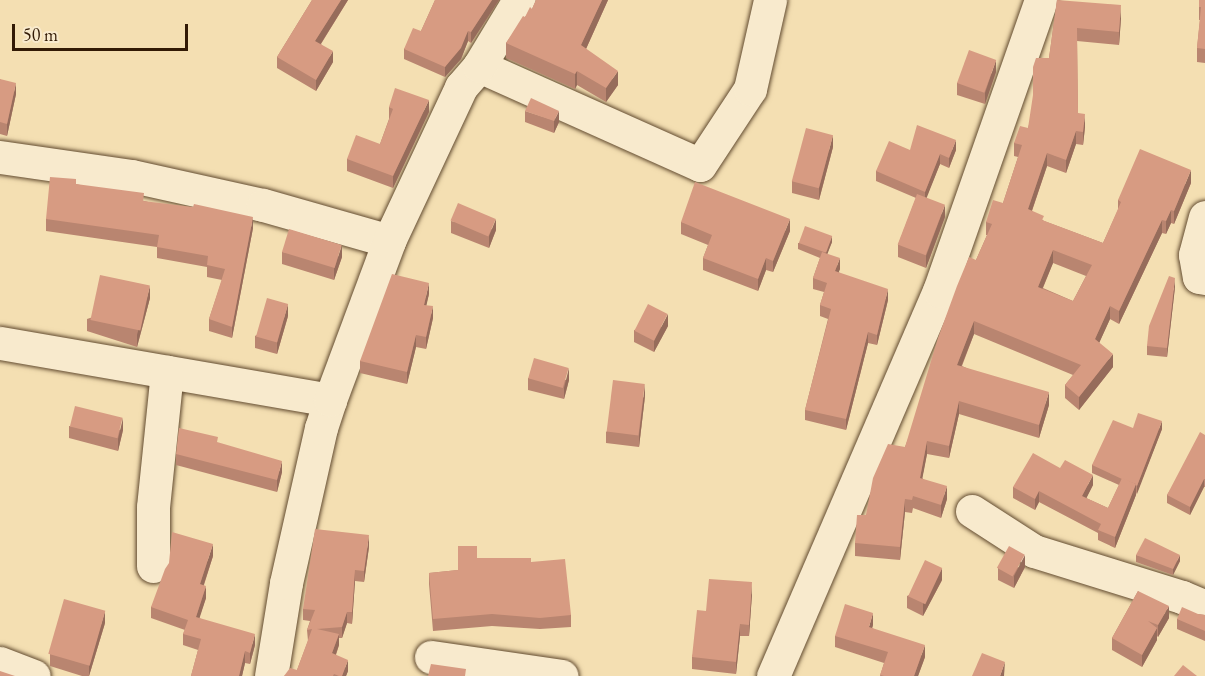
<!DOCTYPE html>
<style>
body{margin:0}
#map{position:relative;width:1205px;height:676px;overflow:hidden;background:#f4dfb2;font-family:"EB Garamond",serif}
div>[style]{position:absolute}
.roads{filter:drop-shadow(0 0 2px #624b30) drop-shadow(0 0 2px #624b30)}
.minor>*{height:33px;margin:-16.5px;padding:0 16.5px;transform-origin:16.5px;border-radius:16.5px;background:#f8eacd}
.wall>*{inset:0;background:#b98570}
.shaded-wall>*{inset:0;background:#966c5b}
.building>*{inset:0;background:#d79b82;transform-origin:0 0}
span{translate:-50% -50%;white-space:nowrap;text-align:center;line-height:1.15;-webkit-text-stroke:5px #f8eacd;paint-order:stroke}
.scale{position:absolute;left:12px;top:24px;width:176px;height:27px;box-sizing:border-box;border:3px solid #321a05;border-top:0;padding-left:8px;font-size:18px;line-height:21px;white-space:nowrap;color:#321a05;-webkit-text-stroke:4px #f8eacd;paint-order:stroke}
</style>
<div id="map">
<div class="roads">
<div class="minor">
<i style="left:479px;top:66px;width:242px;rotate:24.1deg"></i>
<i style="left:700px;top:165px;width:91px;rotate:-56.7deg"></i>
<i style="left:750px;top:89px;width:91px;rotate:-77.3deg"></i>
<i style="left:0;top:157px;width:133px;rotate:8.2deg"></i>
<i style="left:132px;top:176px;width:134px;rotate:12.5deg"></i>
<i style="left:263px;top:205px;width:131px;rotate:15.9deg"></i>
<i style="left:1205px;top:217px;width:39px;rotate:105deg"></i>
<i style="left:1195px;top:255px;width:22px;rotate:80deg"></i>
<i style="left:1199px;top:277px;width:6px;rotate:9deg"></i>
<i style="left:0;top:343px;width:335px;rotate:9.8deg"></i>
<i style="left:972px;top:511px;width:74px;rotate:32.8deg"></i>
<i style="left:1034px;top:551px;width:155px;rotate:17.3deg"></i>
<i style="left:1182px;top:597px;width:25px;rotate:23deg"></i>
<i style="left:153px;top:566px;width:59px;rotate:-90deg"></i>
<i style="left:153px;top:507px;width:136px;rotate:-84.1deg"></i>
<i style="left:431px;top:657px;width:132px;rotate:8.3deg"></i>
<i style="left:0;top:663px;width:36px;rotate:21deg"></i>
<i style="left:271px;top:676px;width:94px;rotate:-80.8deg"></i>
<i style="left:286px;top:583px;width:159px;rotate:-77.3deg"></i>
<i style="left:321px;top:428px;width:29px;rotate:-72deg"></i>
<i style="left:330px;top:400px;width:170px;rotate:-69.6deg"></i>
<i style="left:389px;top:241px;width:170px;rotate:-64.9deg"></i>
<i style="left:461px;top:87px;width:28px;rotate:-49deg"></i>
<i style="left:479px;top:66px;width:77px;rotate:-58.8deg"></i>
<i style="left:773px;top:676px;width:419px;rotate:-66.7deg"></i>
<i style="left:939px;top:291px;width:308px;rotate:-70.7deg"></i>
</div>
</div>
<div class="wall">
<i style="clip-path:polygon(312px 0,348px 0,321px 44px,333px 62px,316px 91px,277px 68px,277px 57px)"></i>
<i style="clip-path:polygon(435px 0,499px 0,471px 43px,468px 41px,461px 59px,445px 77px,404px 59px,404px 49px,421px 31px)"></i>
<i style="clip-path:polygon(536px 0,608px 0,586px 49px,618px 85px,606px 102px,577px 85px,575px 89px,506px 58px,506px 43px,525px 17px,532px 9px)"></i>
<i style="clip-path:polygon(evenodd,1057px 0,1121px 18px,1119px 45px,1077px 41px,1078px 113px,1085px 127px,1083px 145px,1076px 144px,1066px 173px,1047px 166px,1032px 211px,1044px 221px,1103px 243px,1118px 210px,1118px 200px,1191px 183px,1174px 224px,1171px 223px,1166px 234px,1162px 233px,1119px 324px,1110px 319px,1099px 343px,1113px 367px,1079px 410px,1065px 398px,1065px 385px,1073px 375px,974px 334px,962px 366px,1049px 405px,1039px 438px,959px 414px,949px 458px,927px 454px,922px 478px,947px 499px,941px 518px,913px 508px,912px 513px,905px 512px,900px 560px,855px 556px,855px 543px,866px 515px,905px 447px,976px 260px,987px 235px,986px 235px,986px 222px,1003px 203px,1018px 157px,1014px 156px,1014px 143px,1028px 128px,1049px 58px,1057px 0,1053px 263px,1086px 276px,1073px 301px,1043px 288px,1053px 263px)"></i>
<i style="clip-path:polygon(1199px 0,1205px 0,1205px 63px,1197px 62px,1197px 48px,1200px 20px,1199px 20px)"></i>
<i style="clip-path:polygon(996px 72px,985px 104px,957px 95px,957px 83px)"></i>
<i style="clip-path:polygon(0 79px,16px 94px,7px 136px,0 134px)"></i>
<i style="clip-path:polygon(389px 107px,429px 112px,393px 188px,347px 171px,347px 159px,380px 144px,389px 119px)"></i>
<i style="clip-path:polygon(525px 111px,559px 122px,554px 133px,525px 122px)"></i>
<i style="clip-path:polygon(833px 147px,819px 200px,792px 193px,792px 181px)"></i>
<i style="clip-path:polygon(910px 150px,956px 150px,949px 168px,940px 164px,926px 198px,945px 217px,926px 268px,898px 257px,898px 245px,916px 198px,876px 181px,876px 171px)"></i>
<i style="clip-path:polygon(76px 184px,253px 228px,232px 338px,209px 331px,209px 319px,222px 280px,207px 277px,207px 267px,157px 258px,157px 247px,46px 231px,46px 219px)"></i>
<i style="clip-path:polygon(451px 221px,496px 230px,489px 248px,451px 233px)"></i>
<i style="clip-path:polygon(681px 222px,790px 231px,773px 272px,766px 270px,758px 291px,703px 270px,703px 258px,708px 245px,681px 234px)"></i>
<i style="clip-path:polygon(832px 242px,827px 254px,840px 269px,838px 272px,888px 300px,877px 345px,868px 343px,846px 430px,805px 420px,805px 410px,828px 319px,820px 316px,820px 305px,824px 292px,813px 289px,813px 278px,820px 258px,798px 249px,798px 243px)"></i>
<i style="clip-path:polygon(282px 252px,342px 257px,334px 280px,282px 264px)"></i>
<i style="clip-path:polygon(1175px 287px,1167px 357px,1147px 355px,1147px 346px)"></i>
<i style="clip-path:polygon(429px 294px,426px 305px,433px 318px,426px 349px,416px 347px,407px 384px,360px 373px,360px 361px)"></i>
<i style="clip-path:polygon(150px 298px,137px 347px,87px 331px,87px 319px)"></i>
<i style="clip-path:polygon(288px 316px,277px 354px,255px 348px,255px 336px)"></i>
<i style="clip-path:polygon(668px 326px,654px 352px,634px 342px,634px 330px)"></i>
<i style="clip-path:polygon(528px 378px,569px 380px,564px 399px,528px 390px)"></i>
<i style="clip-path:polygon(645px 396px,639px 447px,606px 443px,606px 432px)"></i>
<i style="clip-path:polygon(69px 426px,123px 430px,118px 451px,69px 438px)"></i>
<i style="clip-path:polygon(1133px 428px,1162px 429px,1115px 548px,1098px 540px,1098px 533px,1039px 502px,1035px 510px,1013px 498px,1013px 487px,1093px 485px,1086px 498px,1108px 508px,1119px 485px,1092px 473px,1092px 465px)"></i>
<i style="clip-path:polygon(1205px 435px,1205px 487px,1204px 487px,1190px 515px,1167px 503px,1167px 495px)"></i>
<i style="clip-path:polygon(218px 443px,282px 472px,277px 492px,176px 465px,176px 454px)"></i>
<i style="clip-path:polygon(369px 547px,364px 582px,355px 581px,352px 624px,347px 623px,342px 638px,339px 638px,339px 645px,336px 655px,348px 671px,346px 676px,284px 676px,297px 670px,308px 641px,307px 630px,310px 621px,303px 620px,303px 609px)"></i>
<i style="clip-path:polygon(1136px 555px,1180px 561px,1173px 575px,1136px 562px)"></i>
<i style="clip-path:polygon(213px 556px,204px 585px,206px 598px,199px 618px,255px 645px,250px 664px,245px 663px,242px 676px,191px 676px,198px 650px,183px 645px,183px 634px,185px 630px,151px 618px,151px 607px)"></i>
<i style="clip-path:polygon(477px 558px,531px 562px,571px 615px,571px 627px,540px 629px,492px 626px,433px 631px,429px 584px,429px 573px,458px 570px)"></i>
<i style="clip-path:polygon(1025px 567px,1014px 588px,998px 580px,998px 568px)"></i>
<i style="clip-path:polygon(942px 580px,923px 616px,907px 608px,907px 596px)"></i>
<i style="clip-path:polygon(1138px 591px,1169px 618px,1158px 637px,1157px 636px,1157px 640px,1142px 667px,1112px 650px,1112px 638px)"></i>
<i style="clip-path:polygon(752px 594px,749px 636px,740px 636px,736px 674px,692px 669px,692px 657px,706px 611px)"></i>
<i style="clip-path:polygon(1198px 614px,1205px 615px,1205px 641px,1177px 629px,1177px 619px)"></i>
<i style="clip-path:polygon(105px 623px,89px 676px,82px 676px,50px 666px,50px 654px)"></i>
<i style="clip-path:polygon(873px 625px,872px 628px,925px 657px,918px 676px,880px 676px,884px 663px,835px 647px,835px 636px)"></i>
</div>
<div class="shaded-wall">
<i style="clip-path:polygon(341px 0,348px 0,315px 53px,315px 41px)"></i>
<i style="clip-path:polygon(492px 0,499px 0,471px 43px,471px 32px)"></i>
<i style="clip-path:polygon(602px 0,608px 0,581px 60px,581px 45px)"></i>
<i style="clip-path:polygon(1121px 5px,1121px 18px,1119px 45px,1119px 32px)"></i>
<i style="clip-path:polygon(468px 31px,468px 41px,461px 59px,445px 77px,445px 67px)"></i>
<i style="clip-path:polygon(333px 51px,333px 62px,316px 91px,316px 80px)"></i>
<i style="clip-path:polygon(996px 60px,996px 72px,985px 104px,985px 93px)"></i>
<i style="clip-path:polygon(577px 71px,577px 85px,575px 89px,575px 74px)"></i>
<i style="clip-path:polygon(618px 71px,618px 85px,606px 102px,606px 88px)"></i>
<i style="clip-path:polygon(16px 83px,16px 94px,7px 136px,7px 124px)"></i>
<i style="clip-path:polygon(429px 100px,429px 112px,393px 188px,393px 176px)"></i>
<i style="clip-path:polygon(559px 111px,559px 122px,554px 133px,554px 121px)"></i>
<i style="clip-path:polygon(1085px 114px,1085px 127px,1083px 145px,1083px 132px)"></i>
<i style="clip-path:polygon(1076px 131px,1076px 144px,1066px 173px,1066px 160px)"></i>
<i style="clip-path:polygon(833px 135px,833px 147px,819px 200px,819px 188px)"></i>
<i style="clip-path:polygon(956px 140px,956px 150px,949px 168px,949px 158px)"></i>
<i style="clip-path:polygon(1047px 153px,1047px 166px,1028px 222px,1028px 209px)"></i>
<i style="clip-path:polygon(940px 154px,940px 164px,925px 202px,925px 192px)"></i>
<i style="clip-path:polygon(1191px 170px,1191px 183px,1174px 224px,1174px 211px)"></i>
<i style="clip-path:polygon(945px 205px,945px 217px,926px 268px,926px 256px)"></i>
<i style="clip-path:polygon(1171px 210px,1171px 223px,1166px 234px,1166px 221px)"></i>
<i style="clip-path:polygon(253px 217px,253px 228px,232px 338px,232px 327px)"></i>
<i style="clip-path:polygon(496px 219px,496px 230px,489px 248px,489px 236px)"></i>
<i style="clip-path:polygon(790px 219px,790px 231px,773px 272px,773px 261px)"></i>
<i style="clip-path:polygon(1162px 220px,1162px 233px,1119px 324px,1119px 311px)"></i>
<i style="clip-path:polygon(832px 236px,832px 242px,825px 260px,825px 253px)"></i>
<i style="clip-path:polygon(342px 245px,342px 257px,334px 280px,334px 269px)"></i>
<i style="clip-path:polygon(1053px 250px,1053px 263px,1038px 299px,1038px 287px)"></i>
<i style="clip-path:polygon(766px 258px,766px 270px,758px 291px,758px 279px)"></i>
<i style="clip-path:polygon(840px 258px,840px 269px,835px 282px,835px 271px)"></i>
<i style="clip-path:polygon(1175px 278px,1175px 287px,1167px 357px,1167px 348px)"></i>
<i style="clip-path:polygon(429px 283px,429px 294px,424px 316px,424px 305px)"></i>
<i style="clip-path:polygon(150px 286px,150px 298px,137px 347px,137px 335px)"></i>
<i style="clip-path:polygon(888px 289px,888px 300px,877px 345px,877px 335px)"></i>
<i style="clip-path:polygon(288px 304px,288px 316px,277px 354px,277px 342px)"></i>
<i style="clip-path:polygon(433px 306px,433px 318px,426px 349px,426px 337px)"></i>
<i style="clip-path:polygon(1110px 306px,1110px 319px,1095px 352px,1095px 339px)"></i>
<i style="clip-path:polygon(668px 314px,668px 326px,654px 352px,654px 341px)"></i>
<i style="clip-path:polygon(974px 321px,974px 334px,957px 377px,957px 365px)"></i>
<i style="clip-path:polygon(868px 332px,868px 343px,846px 430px,846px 419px)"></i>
<i style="clip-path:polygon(416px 335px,416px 347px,407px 384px,407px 372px)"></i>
<i style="clip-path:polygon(1113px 354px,1113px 367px,1079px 410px,1079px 397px)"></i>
<i style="clip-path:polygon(569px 368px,569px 380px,564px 399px,564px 388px)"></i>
<i style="clip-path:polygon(645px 384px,645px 396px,639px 447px,639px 435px)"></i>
<i style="clip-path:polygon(1049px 392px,1049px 405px,1039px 438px,1039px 425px)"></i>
<i style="clip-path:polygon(959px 401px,959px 414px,949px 458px,949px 446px)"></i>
<i style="clip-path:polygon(123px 418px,123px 430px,118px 451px,118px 439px)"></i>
<i style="clip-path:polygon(1162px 421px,1162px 429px,1137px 494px,1137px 486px)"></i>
<i style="clip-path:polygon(927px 441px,927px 454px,920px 491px,920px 478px)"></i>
<i style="clip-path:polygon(282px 461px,282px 472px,277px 492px,277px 480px)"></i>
<i style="clip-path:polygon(1093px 475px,1093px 485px,1082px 507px,1082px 496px)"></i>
<i style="clip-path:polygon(1204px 479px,1204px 487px,1190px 515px,1190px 507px)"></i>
<i style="clip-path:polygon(1136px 484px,1136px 495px,1115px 548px,1115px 537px)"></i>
<i style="clip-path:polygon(947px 486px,947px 499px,941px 518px,941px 505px)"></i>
<i style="clip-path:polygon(1039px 491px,1039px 502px,1035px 510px,1035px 499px)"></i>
<i style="clip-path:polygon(905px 499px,905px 512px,900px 560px,900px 547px)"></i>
<i style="clip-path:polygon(369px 535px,369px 547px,364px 582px,364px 571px)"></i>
<i style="clip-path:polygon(213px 544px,213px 556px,200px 596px,200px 584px)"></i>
<i style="clip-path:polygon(1025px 555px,1025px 567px,1014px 588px,1014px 576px)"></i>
<i style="clip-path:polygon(1180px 555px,1180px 561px,1173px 575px,1173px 569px)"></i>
<i style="clip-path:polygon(942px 568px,942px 580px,923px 616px,923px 604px)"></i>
<i style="clip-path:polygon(355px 570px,355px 581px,352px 624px,352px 612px)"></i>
<i style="clip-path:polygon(752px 582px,752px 594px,749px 636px,749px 625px)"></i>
<i style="clip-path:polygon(206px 586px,206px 598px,196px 629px,196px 617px)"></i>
<i style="clip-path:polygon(1169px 606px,1169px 618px,1158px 637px,1158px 625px)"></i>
<i style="clip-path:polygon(105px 611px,105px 623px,89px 676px,89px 666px)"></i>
<i style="clip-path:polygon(347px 612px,347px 623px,342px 638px,342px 627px)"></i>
<i style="clip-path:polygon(873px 613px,873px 625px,869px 639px,869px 627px)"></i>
<i style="clip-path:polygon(740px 624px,740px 636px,736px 674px,736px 662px)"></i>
<i style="clip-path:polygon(1157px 628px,1157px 640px,1142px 667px,1142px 655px)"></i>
<i style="clip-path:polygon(255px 634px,255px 645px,250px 664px,250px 653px)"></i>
<i style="clip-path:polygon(339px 634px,339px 645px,332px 665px,332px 653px)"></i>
<i style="clip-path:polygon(925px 645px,925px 657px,918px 676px,914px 676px)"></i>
<i style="clip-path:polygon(245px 651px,245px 663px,242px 676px,239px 676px)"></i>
<i style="clip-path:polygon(348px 660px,348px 671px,346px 676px,342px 676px)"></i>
<i style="clip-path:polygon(1005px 662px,1004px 676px,1000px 676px)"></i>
</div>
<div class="building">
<i style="clip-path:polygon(312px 0,341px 0,315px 41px,333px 51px,316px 80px,277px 57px)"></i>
<i style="clip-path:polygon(435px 0,492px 0,471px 32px,468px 31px,461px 48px,445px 67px,404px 49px,413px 28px,421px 31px)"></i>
<i style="clip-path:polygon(536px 0,602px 0,581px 45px,618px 71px,606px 88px,577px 71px,575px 74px,506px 43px,523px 16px,525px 17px,530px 7px,532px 9px)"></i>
<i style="clip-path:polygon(evenodd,1057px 0,1121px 5px,1119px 32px,1077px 28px,1078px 113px,1085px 114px,1083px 132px,1076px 131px,1066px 160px,1047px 153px,1028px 209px,1044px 216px,1042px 220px,1103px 243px,1121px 202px,1118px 200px,1140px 149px,1191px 170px,1174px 211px,1171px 210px,1166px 221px,1162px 220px,1119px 311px,1110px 306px,1095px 339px,1113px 354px,1079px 397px,1065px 385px,1081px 365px,974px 321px,957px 365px,1049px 392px,1039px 425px,959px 401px,949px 446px,927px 441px,920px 478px,947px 486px,941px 505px,913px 496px,912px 500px,905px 499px,900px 547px,855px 543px,857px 515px,866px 515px,873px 478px,888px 444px,905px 447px,938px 338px,957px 286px,969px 257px,976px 260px,992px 224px,986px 222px,993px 200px,1003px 203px,1022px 145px,1014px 143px,1020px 126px,1028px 128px,1033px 95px,1033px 67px,1036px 58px,1049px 58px,1057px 0,1053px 250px,1092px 265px,1073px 301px,1038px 287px,1053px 250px)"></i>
<i style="clip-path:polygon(1199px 0,1205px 0,1205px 49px,1197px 48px,1201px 7px,1199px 7px)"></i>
<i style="left:969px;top:50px;width:29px;height:35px;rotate:20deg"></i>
<i style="clip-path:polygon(0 79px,16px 83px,7px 124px,0 122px)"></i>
<i style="clip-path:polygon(395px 88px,429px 100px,393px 176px,347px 159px,356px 135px,380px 144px,393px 109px,389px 107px)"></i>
<i style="clip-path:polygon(531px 98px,559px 111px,554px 121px,525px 111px)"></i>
<i style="clip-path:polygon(917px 125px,956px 140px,949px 158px,940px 154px,925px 192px,876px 171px,889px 141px,910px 150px)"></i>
<i style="left:806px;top:128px;width:28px;height:55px;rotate:15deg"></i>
<i style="clip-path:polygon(50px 177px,76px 179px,76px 184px,144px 193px,143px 201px,193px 207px,194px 204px,253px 217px,232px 327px,209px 319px,225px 269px,207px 265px,208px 256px,157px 247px,159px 235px,46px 219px)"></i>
<i style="clip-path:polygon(695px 182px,790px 219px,773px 261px,766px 258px,758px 279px,703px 258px,712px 235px,681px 222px)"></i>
<i style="left:917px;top:194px;width:30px;height:54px;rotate:21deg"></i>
<i style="left:458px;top:203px;width:41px;height:19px;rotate:23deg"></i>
<i style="left:805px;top:226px;width:29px;height:18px;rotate:20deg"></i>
<i style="left:289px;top:229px;width:55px;height:24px;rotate:17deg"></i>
<i style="clip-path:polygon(822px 252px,840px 258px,835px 271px,888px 289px,877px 335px,868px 332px,846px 419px,805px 410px,831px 309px,820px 305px,827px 283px,813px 278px)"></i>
<i style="clip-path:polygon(392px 274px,429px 283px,424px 305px,433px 306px,426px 337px,416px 335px,407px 372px,360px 361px)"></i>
<i style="left:100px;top:275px;width:51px;height:46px;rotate:12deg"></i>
<i style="clip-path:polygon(1169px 276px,1175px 278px,1167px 348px,1147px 346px,1149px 326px)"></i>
<i style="left:267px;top:298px;width:22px;height:40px;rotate:16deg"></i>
<i style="left:648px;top:304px;width:22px;height:30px;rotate:27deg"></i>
<i style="left:534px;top:358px;width:36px;height:21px;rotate:16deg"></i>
<i style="left:613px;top:380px;width:32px;height:52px;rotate:7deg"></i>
<i style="left:75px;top:406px;width:49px;height:21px;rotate:14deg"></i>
<i style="clip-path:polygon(1138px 413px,1162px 421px,1137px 486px,1136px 485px,1136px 484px,1122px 479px,1092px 465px,1113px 420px,1133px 428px)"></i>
<i style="clip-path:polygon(179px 428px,218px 437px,217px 442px,282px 461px,277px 480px,176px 454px)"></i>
<i style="clip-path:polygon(1200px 432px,1205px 435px,1205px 479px,1204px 479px,1190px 507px,1167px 495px)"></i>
<i style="clip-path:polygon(1033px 453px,1060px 468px,1065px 460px,1093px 475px,1082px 496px,1108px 508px,1122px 478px,1136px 484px,1115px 537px,1098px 530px,1101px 524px,1039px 491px,1035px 499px,1013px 487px)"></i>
<i style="clip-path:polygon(315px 529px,369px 535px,364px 571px,355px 570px,352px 612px,347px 612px,342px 627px,317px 629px,339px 634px,332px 653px,348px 660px,342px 676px,339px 676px,334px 674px,333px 676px,284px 676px,290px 668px,297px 670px,312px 629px,307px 630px,315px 610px,303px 609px)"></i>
<i style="clip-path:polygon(172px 532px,213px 544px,200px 584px,206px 586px,196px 617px,255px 634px,250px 653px,245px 651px,239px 676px,191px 676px,201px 639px,183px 634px,188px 620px,151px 607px,165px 569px,169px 563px)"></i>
<i style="clip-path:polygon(1145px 538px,1180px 555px,1173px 569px,1136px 555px)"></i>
<i style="clip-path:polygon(458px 546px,477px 546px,477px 558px,531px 558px,531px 562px,565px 559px,571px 615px,540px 618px,492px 614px,433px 619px,429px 573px,458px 570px)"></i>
<i style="left:1009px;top:546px;width:18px;height:25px;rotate:29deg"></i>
<i style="left:925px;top:560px;width:19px;height:40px;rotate:25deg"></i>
<i style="clip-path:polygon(709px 579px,752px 582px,749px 625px,740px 624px,736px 662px,692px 657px,697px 610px,706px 611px)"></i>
<i style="clip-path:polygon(1138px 591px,1169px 606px,1158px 625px,1148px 621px,1157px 628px,1142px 655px,1112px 638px)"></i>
<i style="left:64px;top:599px;width:43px;height:57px;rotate:16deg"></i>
<i style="clip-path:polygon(845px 604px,873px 613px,869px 627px,925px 645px,914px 676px,884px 676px,880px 675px,888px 652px,835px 636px)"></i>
<i style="clip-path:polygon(1182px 607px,1198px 614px,1205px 615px,1205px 631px,1177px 619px)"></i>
<i style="clip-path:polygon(982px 653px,1005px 662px,1000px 676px,972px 676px)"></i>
<i style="clip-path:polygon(431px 664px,466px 669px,465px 676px,428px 676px)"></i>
<i style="clip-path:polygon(1183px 665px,1197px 676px,1174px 676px)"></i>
<i style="clip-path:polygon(0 671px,15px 676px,0 676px)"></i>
</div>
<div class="scale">50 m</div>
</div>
